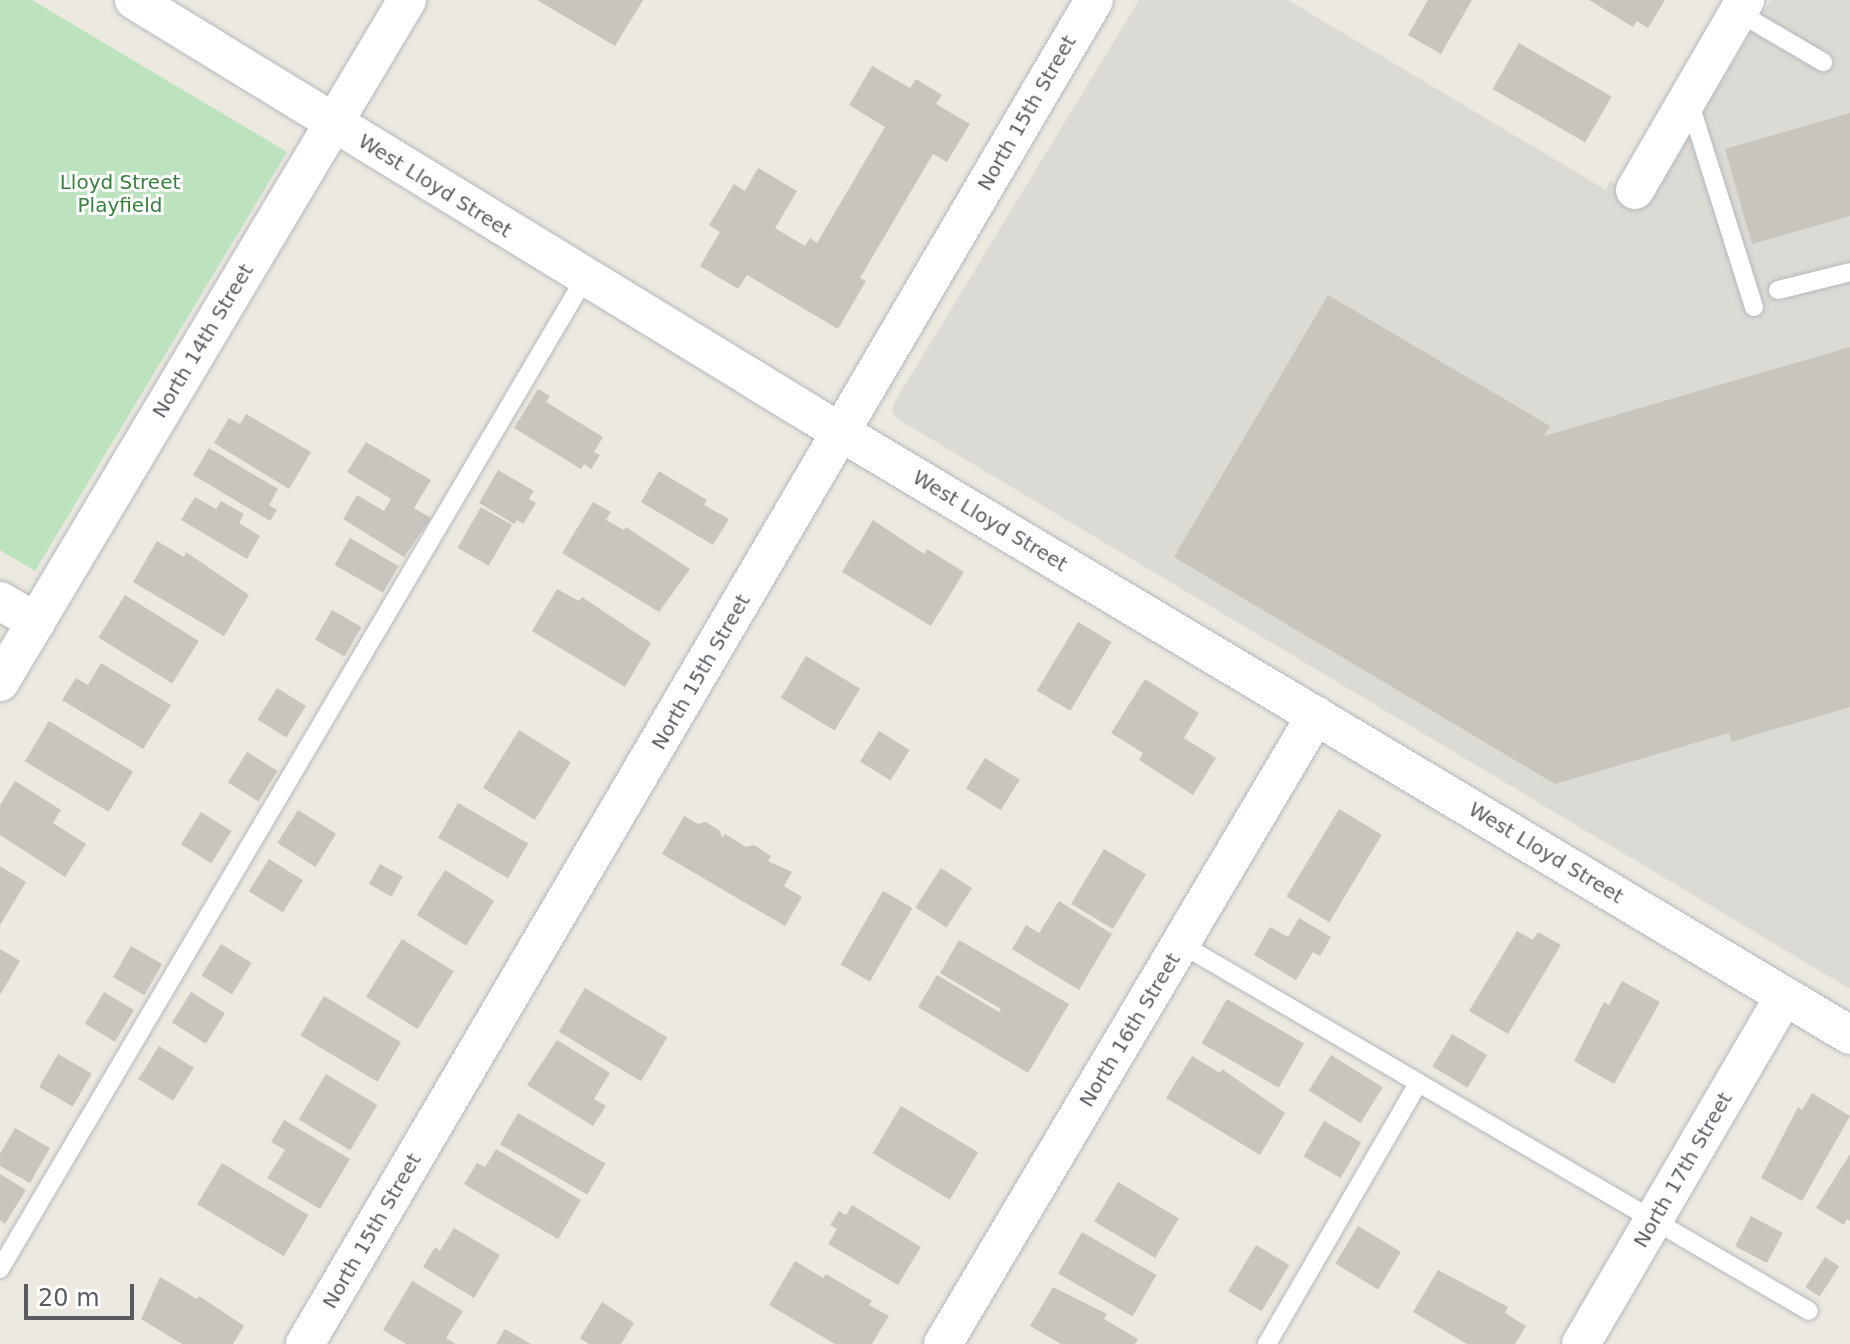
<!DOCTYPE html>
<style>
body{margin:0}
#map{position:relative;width:1850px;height:1344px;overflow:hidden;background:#ebe9e0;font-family:"DejaVu Sans",sans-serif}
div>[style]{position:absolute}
.industrial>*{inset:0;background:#dcdad4}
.green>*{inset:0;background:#bce2be}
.building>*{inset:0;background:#c8c5bf;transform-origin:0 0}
.roads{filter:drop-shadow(0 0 2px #b5b7bc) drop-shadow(0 0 2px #b5b7bc)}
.service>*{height:18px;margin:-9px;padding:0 9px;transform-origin:9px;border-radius:9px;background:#fff}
.minor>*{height:38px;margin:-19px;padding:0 19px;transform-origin:19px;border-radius:19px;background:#fff}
span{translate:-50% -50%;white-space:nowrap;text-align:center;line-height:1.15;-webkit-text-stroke:6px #fff;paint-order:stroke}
.street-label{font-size:20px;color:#585c60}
.park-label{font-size:20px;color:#37803d}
.scale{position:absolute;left:24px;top:1284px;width:110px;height:36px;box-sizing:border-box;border:4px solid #585c60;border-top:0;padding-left:10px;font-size:24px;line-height:28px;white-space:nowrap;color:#585c60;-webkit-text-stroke:6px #fff;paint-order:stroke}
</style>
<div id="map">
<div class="industrial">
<i style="clip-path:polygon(1139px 0,1288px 0,1606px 190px,1610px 181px,1647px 203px,1771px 0,1850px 0,1850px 989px,896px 418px,892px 411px,894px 403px)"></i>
</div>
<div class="green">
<i style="clip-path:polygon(0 0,32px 0,287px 152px,35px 571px,0 550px)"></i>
</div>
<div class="building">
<i style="clip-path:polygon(537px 0,643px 0,615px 46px)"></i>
<i style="clip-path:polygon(1428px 0,1472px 0,1441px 54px,1408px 35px)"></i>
<i style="clip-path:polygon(1589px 0,1665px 0,1648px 28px,1637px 21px,1633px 27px)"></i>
<i style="left:1519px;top:43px;width:107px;height:53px;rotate:30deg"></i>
<i style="clip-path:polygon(872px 66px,910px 88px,916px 79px,942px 95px,936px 104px,970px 124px,947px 162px,933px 154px,860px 278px,866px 281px,838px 329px,747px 275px,738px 289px,700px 266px,720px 232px,709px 225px,734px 184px,745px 191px,758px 168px,797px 191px,775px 228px,805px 246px,810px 238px,817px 243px,885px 127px,849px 105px)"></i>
<i style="clip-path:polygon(1850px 113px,1850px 216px,1752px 244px,1725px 149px)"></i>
<i style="clip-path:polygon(1328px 295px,1550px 426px,1544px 436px,1850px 347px,1850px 707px,1731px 742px,1729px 733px,1555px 784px,1174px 557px)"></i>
<i style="clip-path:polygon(538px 389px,550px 396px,546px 402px,603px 437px,594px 452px,600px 455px,591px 469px,584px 464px,581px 469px,514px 428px)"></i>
<i style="clip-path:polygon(246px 414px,311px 452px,289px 489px,214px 443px,229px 418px,240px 424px)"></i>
<i style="clip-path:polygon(366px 442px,431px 480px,414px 508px,431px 518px,404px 557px,343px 519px,357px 495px,384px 511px,391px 499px,347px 472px)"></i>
<i style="clip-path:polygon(209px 448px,278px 489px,269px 505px,277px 510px,270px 521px,193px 475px)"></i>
<i style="clip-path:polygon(498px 470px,534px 491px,529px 499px,536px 503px,523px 524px,517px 520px,514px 524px,479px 503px)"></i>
<i style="clip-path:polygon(659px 471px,707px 500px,704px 505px,729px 519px,713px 545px,641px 502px)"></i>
<i style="clip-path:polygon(195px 497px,216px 509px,221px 501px,244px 514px,239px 523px,260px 536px,247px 559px,181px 520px)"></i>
<i style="clip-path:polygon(593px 502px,611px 512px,606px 520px,624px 530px,626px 527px,690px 569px,659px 612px,562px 553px)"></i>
<i style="left:481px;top:507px;width:36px;height:47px;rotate:30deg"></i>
<i style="clip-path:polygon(873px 520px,924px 554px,927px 549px,964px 572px,931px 626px,842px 572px)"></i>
<i style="left:350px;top:538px;width:56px;height:31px;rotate:30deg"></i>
<i style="clip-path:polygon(157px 541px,184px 557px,186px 552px,249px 595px,224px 636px,133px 582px)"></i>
<i style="clip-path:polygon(557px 589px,579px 601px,582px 597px,651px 643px,625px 687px,532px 631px)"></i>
<i style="left:125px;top:595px;width:87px;height:50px;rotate:32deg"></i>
<i style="left:332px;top:610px;width:34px;height:34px;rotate:30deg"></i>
<i style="left:1078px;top:622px;width:39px;height:80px;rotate:31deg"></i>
<i style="left:806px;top:656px;width:63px;height:49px;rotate:31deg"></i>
<i style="clip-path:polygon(101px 663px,171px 705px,143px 749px,62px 700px,76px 678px,88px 685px)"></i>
<i style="clip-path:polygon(1145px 679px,1199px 713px,1184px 738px,1216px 758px,1193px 795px,1139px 760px,1143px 753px,1111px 733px)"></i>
<i style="left:277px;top:688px;width:34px;height:37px;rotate:32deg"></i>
<i style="left:49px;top:721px;width:98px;height:47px;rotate:31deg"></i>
<i style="left:519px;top:730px;width:61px;height:68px;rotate:32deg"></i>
<i style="left:879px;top:731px;width:36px;height:36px;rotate:32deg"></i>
<i style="left:247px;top:752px;width:36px;height:36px;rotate:32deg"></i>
<i style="left:985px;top:758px;width:41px;height:36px;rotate:32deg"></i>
<i style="clip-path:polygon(15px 781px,61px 810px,53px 823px,86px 844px,65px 877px,0 835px,0 805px)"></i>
<i style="left:458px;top:803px;width:81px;height:40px;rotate:30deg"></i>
<i style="left:1339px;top:809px;width:50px;height:102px;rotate:31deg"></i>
<i style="left:298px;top:810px;width:45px;height:39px;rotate:32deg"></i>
<i style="left:201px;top:812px;width:36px;height:38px;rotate:32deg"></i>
<i style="clip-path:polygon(684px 816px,698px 824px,706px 822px,720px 831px,722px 838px,725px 834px,746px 847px,754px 845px,771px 856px,768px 861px,792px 872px,784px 886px,802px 897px,785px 926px,662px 854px)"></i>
<i style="left:1104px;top:849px;width:49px;height:64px;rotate:31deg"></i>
<i style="left:269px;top:859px;width:40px;height:38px;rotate:32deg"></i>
<i style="left:380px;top:864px;width:26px;height:23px;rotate:29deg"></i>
<i style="clip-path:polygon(0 866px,26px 882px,0 925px)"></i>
<i style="left:941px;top:868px;width:37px;height:47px;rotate:33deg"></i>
<i style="left:445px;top:870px;width:58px;height:53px;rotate:32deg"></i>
<i style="left:883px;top:891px;width:34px;height:85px;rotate:30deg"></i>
<i style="clip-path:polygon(1059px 901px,1112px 934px,1079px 990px,1012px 949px,1026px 925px,1039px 933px)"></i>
<i style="clip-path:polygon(1299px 918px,1331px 937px,1320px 956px,1313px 952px,1296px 980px,1254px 955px,1270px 927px,1288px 937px)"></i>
<i style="clip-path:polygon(1517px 931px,1533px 940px,1538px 932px,1561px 945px,1508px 1034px,1469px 1011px)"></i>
<i style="left:402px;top:939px;width:61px;height:68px;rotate:32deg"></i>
<i style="clip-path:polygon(959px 940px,1069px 1004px,1028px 1073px,918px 1007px,937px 975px,999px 1012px,1001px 1009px,940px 973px)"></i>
<i style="left:221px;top:944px;width:36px;height:37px;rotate:32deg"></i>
<i style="left:131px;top:946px;width:36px;height:36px;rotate:30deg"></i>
<i style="clip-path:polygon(0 949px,20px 961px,0 995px)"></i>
<i style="clip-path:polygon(1622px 981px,1660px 1002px,1614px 1084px,1574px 1061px,1604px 1002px,1609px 1005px)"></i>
<i style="left:585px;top:988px;width:96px;height:51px;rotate:31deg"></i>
<i style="left:104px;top:992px;width:35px;height:37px;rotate:31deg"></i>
<i style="left:191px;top:992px;width:40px;height:36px;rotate:32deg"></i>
<i style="left:324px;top:996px;width:90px;height:46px;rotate:31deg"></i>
<i style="left:1227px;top:999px;width:89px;height:51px;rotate:30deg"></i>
<i style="left:1452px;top:1034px;width:41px;height:38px;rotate:31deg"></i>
<i style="clip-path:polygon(557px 1040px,610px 1073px,594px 1099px,606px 1106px,593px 1126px,527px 1085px)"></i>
<i style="left:159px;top:1046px;width:41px;height:39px;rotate:32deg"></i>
<i style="left:58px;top:1054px;width:39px;height:38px;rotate:30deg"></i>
<i style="left:1331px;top:1055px;width:61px;height:42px;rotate:32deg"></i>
<i style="clip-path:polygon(1192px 1056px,1220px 1073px,1222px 1069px,1285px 1113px,1260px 1155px,1166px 1098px)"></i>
<i style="left:326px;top:1074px;width:60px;height:53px;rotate:31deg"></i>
<i style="clip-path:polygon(1812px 1093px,1850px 1116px,1802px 1201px,1761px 1178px,1798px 1107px,1802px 1110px)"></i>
<i style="left:901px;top:1106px;width:90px;height:55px;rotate:31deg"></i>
<i style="left:518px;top:1113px;width:101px;height:36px;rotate:30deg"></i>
<i style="clip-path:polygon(284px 1120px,350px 1159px,320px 1209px,267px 1178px,285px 1150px,271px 1142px)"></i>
<i style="left:1324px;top:1121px;width:43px;height:41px;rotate:30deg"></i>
<i style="clip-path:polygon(15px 1128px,50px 1148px,30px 1183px,0 1166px,0 1154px)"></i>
<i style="clip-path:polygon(496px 1149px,581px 1200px,558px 1239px,464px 1184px,477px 1163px,485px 1167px)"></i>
<i style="clip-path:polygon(1850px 1154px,1850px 1221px,1847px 1219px,1844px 1225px,1816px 1208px)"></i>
<i style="left:222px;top:1163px;width:101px;height:48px;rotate:31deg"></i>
<i style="clip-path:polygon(0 1174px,26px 1190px,5px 1224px,0 1220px)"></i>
<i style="left:1118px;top:1182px;width:71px;height:46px;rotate:31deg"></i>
<i style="clip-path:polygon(852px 1205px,921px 1247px,898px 1285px,828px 1244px,837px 1229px,830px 1225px,839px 1211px,846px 1215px)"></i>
<i style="left:1751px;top:1216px;width:36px;height:34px;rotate:28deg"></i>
<i style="left:1358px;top:1226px;width:50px;height:44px;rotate:31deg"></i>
<i style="clip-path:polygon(454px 1228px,500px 1255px,474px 1298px,423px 1267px,435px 1247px,440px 1251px)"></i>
<i style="left:1082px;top:1232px;width:86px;height:48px;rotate:30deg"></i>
<i style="left:1256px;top:1245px;width:39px;height:54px;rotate:31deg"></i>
<i style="left:1825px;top:1257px;width:17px;height:36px;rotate:33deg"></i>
<i style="clip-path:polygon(795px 1261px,823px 1278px,826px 1274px,872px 1301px,869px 1305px,889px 1316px,872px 1344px,835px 1344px,769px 1305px)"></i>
<i style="clip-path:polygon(1438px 1270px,1508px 1307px,1505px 1313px,1526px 1326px,1515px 1344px,1467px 1344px,1413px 1312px)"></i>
<i style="clip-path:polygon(160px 1277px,197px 1299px,199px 1296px,244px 1326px,233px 1344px,182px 1344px,141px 1319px)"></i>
<i style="clip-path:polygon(412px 1281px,463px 1311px,446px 1338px,456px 1344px,406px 1344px,383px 1330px)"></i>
<i style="clip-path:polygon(1053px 1287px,1107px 1314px,1104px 1319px,1138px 1339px,1135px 1344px,1061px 1344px,1030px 1326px)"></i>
<i style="clip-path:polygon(602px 1302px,634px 1323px,621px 1344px,589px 1344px,580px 1338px)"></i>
<i style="clip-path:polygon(505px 1329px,531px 1344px,496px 1344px)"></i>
</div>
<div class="roads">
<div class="service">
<i style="left:1738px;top:12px;width:99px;rotate:30.5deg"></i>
<i style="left:1689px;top:101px;width:216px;rotate:72.5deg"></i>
<i style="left:1778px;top:290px;width:74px;rotate:-14deg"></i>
<i style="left:1181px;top:944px;width:727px;rotate:30.3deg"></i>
<i style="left:0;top:1269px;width:1151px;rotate:-59.45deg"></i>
<i style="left:1267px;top:1344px;width:299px;rotate:-59.9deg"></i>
</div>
<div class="minor">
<i style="left:134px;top:0;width:795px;rotate:31.47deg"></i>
<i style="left:812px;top:415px;width:1209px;rotate:30.85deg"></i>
<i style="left:1635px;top:190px;width:220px;rotate:-59.9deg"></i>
<i style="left:0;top:601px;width:42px;rotate:30.3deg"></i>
<i style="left:0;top:682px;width:794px;rotate:-59.17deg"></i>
<i style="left:305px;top:1344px;width:1558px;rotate:-59.58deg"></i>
<i style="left:943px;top:1344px;width:731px;rotate:-59.33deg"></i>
<i style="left:1581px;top:1344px;width:403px;rotate:-59.7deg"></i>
</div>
</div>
<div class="street-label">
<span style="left:1027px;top:113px;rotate:-60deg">North 15th Street</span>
<span style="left:435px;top:186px;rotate:32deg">West Lloyd Street</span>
<span style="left:203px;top:341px;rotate:-59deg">North 14th Street</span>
<span style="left:990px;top:521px;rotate:31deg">West Lloyd Street</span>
<span style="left:701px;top:672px;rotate:-60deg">North 15th Street</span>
<span style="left:1546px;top:853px;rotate:31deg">West Lloyd Street</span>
<span style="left:1130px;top:1030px;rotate:-59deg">North 16th Street</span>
<span style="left:1683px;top:1170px;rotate:-60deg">North 17th Street</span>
<span style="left:372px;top:1231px;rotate:-60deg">North 15th Street</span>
</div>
<div class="park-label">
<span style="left:120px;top:194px">Lloyd Street<br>Playfield</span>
</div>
<div class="scale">20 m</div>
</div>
